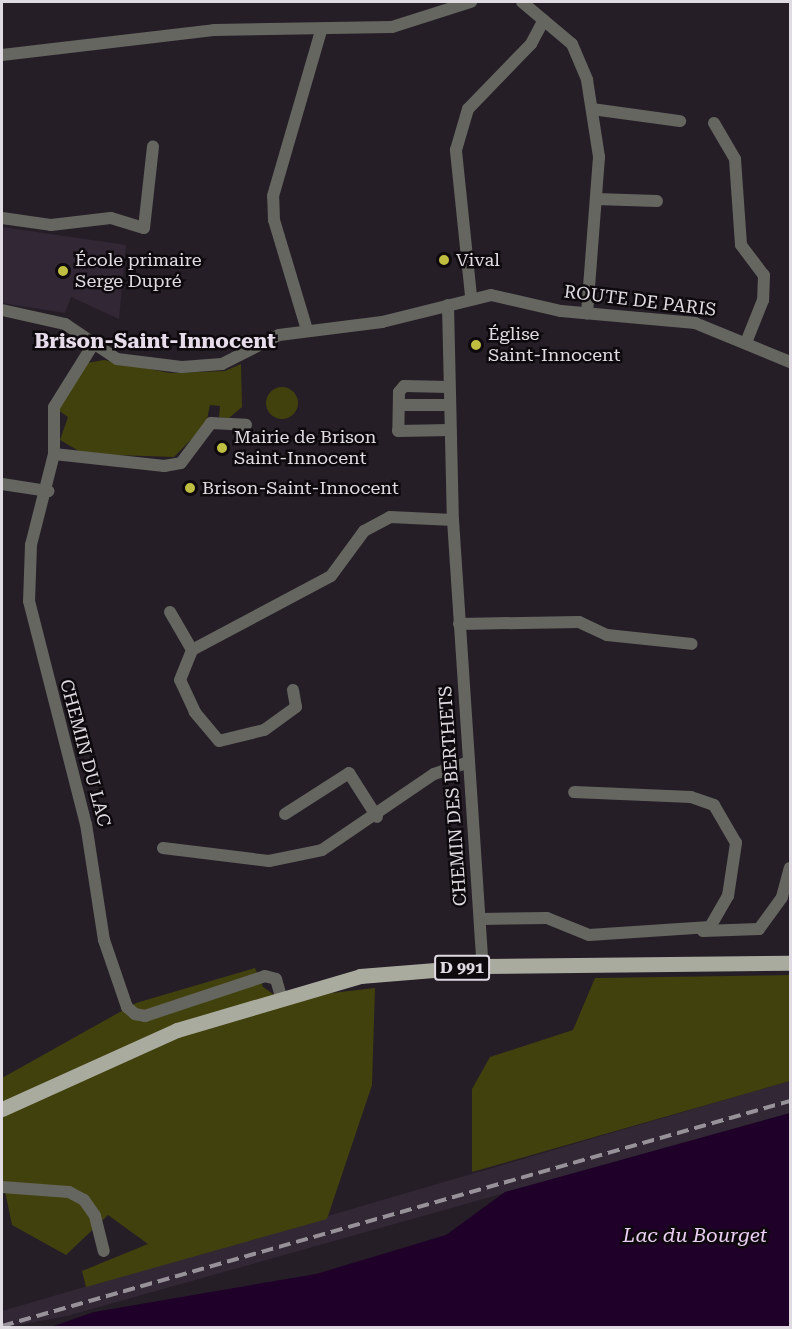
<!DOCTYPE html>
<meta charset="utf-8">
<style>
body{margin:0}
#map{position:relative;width:792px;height:1329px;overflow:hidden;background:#251e27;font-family:"Roboto Serif",serif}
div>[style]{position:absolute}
.built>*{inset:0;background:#322735}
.green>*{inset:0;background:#41410d}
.round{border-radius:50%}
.water>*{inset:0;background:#1f0028}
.minor>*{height:12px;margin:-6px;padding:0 6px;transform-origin:6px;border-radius:6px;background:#656660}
.major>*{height:15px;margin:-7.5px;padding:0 7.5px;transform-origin:7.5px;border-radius:7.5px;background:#aaab9f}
.rail>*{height:4px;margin-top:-2px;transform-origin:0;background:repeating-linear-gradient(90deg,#979199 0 12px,transparent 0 18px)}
.dots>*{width:16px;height:16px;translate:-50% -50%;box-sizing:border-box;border:3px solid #0d090d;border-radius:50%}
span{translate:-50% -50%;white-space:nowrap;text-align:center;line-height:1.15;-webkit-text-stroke:5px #0d090d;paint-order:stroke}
.shield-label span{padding:2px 4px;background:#0d090d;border:2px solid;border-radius:4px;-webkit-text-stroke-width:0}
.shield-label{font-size:16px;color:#e0dbe2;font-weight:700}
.poi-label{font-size:18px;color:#e0dbe2}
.left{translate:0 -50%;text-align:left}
.street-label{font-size:18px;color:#e0dbe2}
.water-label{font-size:20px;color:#eccff4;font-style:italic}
.quarter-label{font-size:21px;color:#e7ddea;font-weight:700}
.frame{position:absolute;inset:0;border:3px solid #e0dbe2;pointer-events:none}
</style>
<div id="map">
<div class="built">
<i style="clip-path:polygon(2px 227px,126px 245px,119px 319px,71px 297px,65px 313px,2px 303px)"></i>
<i style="clip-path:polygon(790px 1081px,790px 1113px,67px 1316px,2px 1328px,2px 1311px)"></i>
</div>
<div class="green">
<i style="clip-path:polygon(104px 360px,170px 373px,225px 371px,241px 364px,242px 407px,229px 418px,219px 417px,220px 406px,210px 405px,206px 424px,174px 457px,84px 454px,60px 440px,68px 417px,58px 410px,87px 363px)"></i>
<i class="round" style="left:266px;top:387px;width:32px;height:32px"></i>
<i style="clip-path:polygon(255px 968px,263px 987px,280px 999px,375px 988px,372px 1085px,327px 1219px,86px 1287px,82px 1271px,148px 1244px,108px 1215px,66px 1255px,12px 1225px,2px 1177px,2px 1078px,136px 1003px)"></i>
<i style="clip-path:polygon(790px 975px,790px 1081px,472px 1172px,472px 1089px,490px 1057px,573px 1030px,595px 978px)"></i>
</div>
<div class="water">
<i style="clip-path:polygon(790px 1113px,790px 1327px,51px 1327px,94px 1312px,316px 1274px,446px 1235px,505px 1192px)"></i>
</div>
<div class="minor">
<i style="left:522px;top:2px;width:65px;rotate:40deg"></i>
<i style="left:572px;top:44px;width:39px;rotate:67deg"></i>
<i style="left:587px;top:80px;width:78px;rotate:81.1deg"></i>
<i style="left:599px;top:157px;width:157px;rotate:94.4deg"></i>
<i style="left:2px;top:55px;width:213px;rotate:-6.7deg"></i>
<i style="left:214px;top:30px;width:178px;rotate:-1deg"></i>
<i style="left:392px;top:27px;width:83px;rotate:-17.6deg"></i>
<i style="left:592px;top:109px;width:89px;rotate:7.8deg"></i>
<i style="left:714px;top:123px;width:42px;rotate:59.7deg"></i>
<i style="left:735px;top:159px;width:86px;rotate:86deg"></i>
<i style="left:741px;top:245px;width:38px;rotate:53deg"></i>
<i style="left:764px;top:275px;width:25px;rotate:92deg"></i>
<i style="left:763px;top:300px;width:43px;rotate:111.8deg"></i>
<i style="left:596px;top:199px;width:61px;rotate:1.9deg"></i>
<i style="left:2px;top:218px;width:49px;rotate:8.1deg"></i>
<i style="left:51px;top:225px;width:60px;rotate:-6.7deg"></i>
<i style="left:111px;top:218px;width:34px;rotate:17deg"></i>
<i style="left:144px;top:228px;width:82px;rotate:-83.7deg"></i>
<i style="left:471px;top:296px;width:147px;rotate:-95.9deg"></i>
<i style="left:456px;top:150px;width:43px;rotate:-73.7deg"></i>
<i style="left:468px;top:109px;width:91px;rotate:-45.9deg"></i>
<i style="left:531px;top:44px;width:27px;rotate:-62deg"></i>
<i style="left:448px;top:305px;width:215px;rotate:88.7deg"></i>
<i style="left:453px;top:520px;width:447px;rotate:86.2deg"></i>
<i style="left:2px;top:310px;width:65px;rotate:12.5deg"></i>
<i style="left:65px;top:324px;width:63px;rotate:33.9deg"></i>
<i style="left:117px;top:359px;width:65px;rotate:7deg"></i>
<i style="left:182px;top:367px;width:40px;rotate:-4.3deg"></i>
<i style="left:222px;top:364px;width:64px;rotate:-27deg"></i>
<i style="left:279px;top:335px;width:104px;rotate:-7.2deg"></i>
<i style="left:382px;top:322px;width:112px;rotate:-13.9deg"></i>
<i style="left:491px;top:295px;width:72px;rotate:12.9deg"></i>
<i style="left:561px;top:311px;width:135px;rotate:5.1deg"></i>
<i style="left:695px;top:323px;width:103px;rotate:22.3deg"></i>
<i style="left:307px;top:330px;width:115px;rotate:-106.7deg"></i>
<i style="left:274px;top:220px;width:24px;rotate:-92deg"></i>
<i style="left:273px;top:196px;width:172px;rotate:-73.8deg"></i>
<i style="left:94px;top:343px;width:75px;rotate:122deg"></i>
<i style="left:54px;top:407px;width:47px;rotate:90deg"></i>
<i style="left:54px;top:454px;width:94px;rotate:104.2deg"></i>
<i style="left:31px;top:545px;width:56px;rotate:92deg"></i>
<i style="left:29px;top:601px;width:230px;rotate:75.7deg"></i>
<i style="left:86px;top:824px;width:117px;rotate:81.2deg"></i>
<i style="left:104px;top:940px;width:71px;rotate:71.1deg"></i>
<i style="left:127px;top:1007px;width:11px;rotate:41deg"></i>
<i style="left:135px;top:1014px;width:10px;rotate:11deg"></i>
<i style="left:145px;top:1016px;width:126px;rotate:-18.4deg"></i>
<i style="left:265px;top:976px;width:11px;rotate:15deg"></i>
<i style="left:276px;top:979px;width:18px;rotate:74deg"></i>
<i style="left:449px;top:387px;width:45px;rotate:-178.7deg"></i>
<i style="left:404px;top:386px;width:8px;rotate:130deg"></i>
<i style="left:399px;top:392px;width:39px;rotate:91deg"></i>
<i style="left:398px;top:431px;width:52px;rotate:-1.1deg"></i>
<i style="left:399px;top:405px;width:51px"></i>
<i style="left:54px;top:454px;width:111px;rotate:6.2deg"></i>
<i style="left:164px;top:466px;width:17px;rotate:-10deg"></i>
<i style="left:181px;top:463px;width:50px;rotate:-53.1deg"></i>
<i style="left:211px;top:423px;width:35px;rotate:3deg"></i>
<i style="left:2px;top:484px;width:47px;rotate:8.7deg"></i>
<i style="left:170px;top:612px;width:44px;rotate:59.9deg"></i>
<i style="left:459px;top:624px;width:120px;rotate:-1deg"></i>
<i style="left:579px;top:622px;width:31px;rotate:25deg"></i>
<i style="left:607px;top:635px;width:85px;rotate:6deg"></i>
<i style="left:293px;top:690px;width:17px;rotate:80deg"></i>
<i style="left:296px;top:707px;width:39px;rotate:144deg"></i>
<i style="left:264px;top:730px;width:46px;rotate:166.3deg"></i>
<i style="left:219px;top:741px;width:38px;rotate:-130deg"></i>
<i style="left:195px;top:712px;width:35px;rotate:-115deg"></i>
<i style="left:180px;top:680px;width:32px;rotate:-68deg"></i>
<i style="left:192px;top:650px;width:157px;rotate:-28deg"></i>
<i style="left:331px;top:576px;width:56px;rotate:-53.7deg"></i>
<i style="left:364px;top:531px;width:30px;rotate:-28deg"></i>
<i style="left:390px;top:517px;width:63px;rotate:2.7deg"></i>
<i style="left:285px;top:814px;width:76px;rotate:-32.6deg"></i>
<i style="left:349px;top:773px;width:52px;rotate:57.5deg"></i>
<i style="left:163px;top:848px;width:107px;rotate:7deg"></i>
<i style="left:269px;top:861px;width:54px;rotate:-11.7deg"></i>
<i style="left:322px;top:850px;width:135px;rotate:-34.2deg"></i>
<i style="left:434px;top:774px;width:37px;rotate:-19deg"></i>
<i style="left:480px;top:919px;width:67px;rotate:-0.9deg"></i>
<i style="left:547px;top:918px;width:45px;rotate:22deg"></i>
<i style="left:589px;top:935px;width:121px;rotate:-3.8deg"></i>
<i style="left:710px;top:927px;width:36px;rotate:-60deg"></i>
<i style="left:728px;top:896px;width:54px;rotate:-81.4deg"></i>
<i style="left:736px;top:843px;width:44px;rotate:-120.1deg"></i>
<i style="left:714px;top:805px;width:24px;rotate:-161deg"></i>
<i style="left:691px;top:797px;width:117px;rotate:-177.6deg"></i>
<i style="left:703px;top:931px;width:56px;rotate:-2deg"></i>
<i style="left:759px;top:929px;width:39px;rotate:-54deg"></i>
<i style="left:782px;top:897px;width:30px;rotate:-75deg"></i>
<i style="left:2px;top:1187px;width:67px;rotate:4.3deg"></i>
<i style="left:69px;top:1192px;width:17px;rotate:28deg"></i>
<i style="left:84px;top:1200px;width:19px;rotate:55deg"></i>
<i style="left:95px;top:1216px;width:36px;rotate:76deg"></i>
</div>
<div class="major">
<i style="left:2px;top:1109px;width:192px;rotate:-24.3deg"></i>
<i style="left:177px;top:1030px;width:191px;rotate:-16.4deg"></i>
<i style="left:360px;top:976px;width:123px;rotate:-4.6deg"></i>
<i style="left:483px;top:966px;width:307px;rotate:-0.6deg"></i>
</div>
<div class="rail">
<i style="left:2px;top:1326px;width:819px;rotate:-15.94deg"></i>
</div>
<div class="dots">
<i style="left:444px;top:260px;background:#bfbe41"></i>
<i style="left:63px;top:271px;background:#bfbe41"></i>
<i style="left:476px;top:345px;background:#bfbe41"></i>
<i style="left:222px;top:448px;background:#bfbe41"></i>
<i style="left:190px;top:488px;background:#bfbe41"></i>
</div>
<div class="shield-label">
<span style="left:462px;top:968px">D 991</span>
</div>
<div class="poi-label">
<span class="left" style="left:456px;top:260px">Vival</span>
<span class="left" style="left:75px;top:271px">École primaire<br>Serge Dupré</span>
<span class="left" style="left:488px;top:345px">Église<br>Saint-Innocent</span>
<span class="left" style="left:234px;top:448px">Mairie de Brison<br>Saint-Innocent</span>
<span class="left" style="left:202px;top:488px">Brison-Saint-Innocent</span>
</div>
<div class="street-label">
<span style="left:640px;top:301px;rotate:7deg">ROUTE DE PARIS</span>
<span style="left:85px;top:753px;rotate:75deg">CHEMIN DU LAC</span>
<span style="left:453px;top:796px;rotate:-94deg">CHEMIN DES BERTHETS</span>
</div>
<div class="water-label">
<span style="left:695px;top:1235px">Lac du Bourget</span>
</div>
<div class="quarter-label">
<span style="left:155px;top:341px">Brison-Saint-Innocent</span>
</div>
<div class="frame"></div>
</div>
